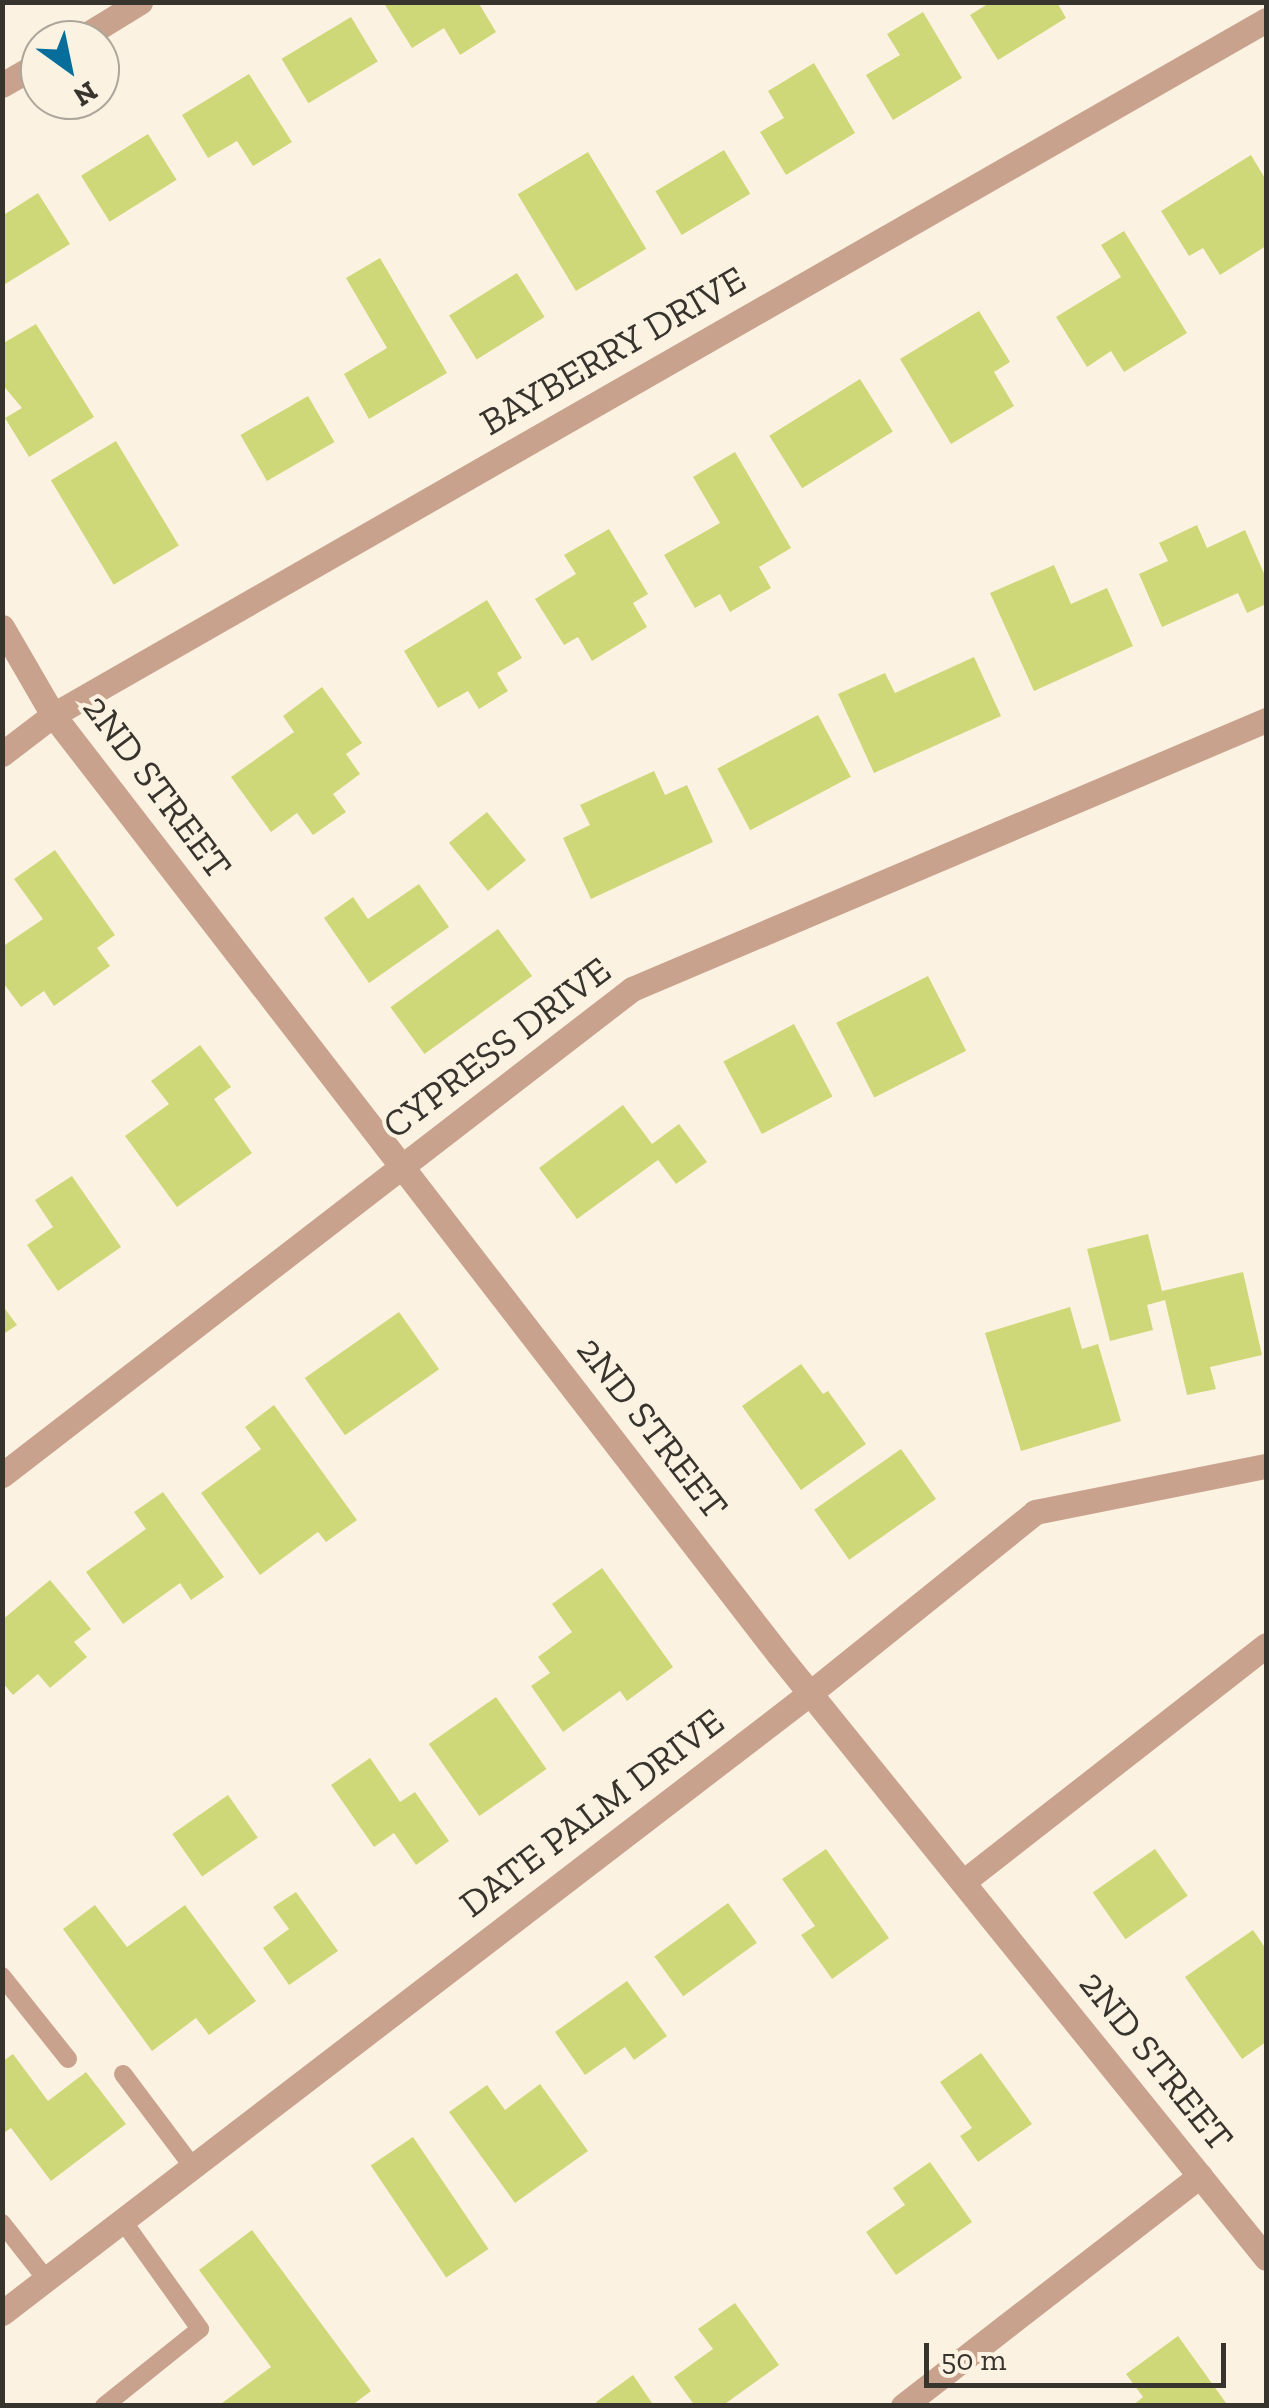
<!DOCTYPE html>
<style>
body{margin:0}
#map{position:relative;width:1269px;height:2408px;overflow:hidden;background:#fcf2e2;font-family:"Zilla Slab",serif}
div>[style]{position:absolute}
.building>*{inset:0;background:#cfd878;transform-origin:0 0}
.service>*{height:18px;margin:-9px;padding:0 9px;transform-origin:9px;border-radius:9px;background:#c8a28c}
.minor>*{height:25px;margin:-12.5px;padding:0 12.5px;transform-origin:12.5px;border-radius:12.5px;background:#c8a28c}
.tertiary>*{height:25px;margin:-12.5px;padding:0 12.5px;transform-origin:12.5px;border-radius:12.5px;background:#c8a28c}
span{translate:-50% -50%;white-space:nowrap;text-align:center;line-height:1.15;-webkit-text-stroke:8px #fcf2e2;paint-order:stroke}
.street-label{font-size:38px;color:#37332d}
.frame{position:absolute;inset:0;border:5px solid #37332d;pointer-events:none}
.north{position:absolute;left:20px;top:20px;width:100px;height:100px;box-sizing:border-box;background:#fcf2e2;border:2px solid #ada69a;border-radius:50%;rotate:147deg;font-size:28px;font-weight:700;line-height:40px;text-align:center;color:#37332d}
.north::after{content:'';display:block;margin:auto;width:35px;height:45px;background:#076e9b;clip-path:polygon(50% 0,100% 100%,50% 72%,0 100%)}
.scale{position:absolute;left:924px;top:2343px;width:302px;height:45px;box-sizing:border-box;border:5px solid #37332d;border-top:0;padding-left:12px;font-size:30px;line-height:35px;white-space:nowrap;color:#37332d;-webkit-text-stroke:8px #fcf2e2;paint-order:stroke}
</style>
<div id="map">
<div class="building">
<i style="clip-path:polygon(389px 2px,478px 2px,496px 32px,460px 55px,444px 28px,412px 48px,385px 5px)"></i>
<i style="clip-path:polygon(991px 2px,1057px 2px,1066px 18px,998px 60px,970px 15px)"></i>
<i style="clip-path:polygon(923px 12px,962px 78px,893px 120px,866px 75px,900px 55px,887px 34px)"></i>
<i style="left:351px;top:17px;width:52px;height:81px;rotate:59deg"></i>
<i style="clip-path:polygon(814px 63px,855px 133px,786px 175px,760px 132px,784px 118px,768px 91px)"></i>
<i style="clip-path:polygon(249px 74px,292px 142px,253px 166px,237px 141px,208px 158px,182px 115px)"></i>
<i style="left:148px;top:134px;width:54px;height:79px;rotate:58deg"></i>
<i style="left:724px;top:150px;width:51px;height:80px;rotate:59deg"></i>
<i style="left:588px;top:152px;width:113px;height:82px;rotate:59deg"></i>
<i style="clip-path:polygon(1251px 155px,1266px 180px,1266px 246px,1220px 275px,1203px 248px,1189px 256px,1161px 211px)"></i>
<i style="clip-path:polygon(38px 193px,70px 244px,2px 286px,2px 216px)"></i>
<i style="clip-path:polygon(1124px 231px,1187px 333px,1124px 372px,1111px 351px,1087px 367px,1056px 317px,1121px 277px,1101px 245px)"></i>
<i style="clip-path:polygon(380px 258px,447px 373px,369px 419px,344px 374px,387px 348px,346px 278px)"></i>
<i style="left:517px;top:273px;width:52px;height:80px;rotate:58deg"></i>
<i style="clip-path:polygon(979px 311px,1010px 362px,994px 372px,1014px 406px,951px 444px,900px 359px)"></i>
<i style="clip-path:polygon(36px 324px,94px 417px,29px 457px,5px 418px,22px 408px,2px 384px,2px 344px)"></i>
<i style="left:860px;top:379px;width:62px;height:107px;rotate:58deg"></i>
<i style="left:308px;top:396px;width:53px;height:78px;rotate:60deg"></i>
<i style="left:116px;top:441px;width:122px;height:76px;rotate:59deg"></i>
<i style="clip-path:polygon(735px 452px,791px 548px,759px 567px,771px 588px,730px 612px,720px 594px,695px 608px,664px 555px,720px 523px,693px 477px)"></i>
<i style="clip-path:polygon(1197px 525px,1207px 548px,1245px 530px,1266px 578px,1266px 604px,1247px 613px,1238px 593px,1162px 627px,1139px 574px,1168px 561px,1159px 543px)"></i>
<i style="clip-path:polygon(609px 529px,648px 594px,633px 603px,647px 627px,592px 661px,578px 637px,564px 645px,535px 599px,576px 574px,564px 555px)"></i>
<i style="clip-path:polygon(1054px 565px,1071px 604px,1107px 588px,1133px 646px,1034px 691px,990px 593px)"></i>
<i style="clip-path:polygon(487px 600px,522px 658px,497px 673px,508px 691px,479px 709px,468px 691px,438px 708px,404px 651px)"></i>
<i style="clip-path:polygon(974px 657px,1001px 716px,874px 773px,838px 694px,885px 673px,895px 693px)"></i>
<i style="clip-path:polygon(322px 687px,362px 743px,346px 754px,360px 774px,333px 794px,346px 812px,313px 835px,297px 813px,271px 832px,231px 777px,294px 732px,283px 716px)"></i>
<i style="left:818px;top:715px;width:70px;height:114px;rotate:62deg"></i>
<i style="clip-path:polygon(654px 771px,665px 795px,687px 785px,713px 842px,591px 899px,563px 838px,590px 825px,580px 805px)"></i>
<i style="left:487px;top:812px;width:62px;height:49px;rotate:51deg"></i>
<i style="clip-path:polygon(55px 850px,115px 935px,97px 948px,110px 966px,54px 1006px,44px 991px,21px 1007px,2px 981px,2px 947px,43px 919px,14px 879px)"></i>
<i style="clip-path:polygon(419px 884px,449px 927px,369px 983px,324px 918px,353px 897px,368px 919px)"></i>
<i style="left:498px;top:929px;width:58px;height:133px;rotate:54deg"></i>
<i style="left:928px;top:976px;width:84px;height:103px;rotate:63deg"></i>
<i style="left:794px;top:1024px;width:82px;height:80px;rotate:62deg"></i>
<i style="clip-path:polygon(200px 1045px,231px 1087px,214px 1099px,252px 1153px,177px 1207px,125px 1136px,169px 1104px,151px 1081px)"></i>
<i style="clip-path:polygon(623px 1105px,652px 1144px,679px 1124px,707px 1162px,676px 1184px,658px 1160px,577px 1219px,539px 1168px)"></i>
<i style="clip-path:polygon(72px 1176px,121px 1247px,58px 1291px,27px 1245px,53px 1227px,35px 1200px)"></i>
<i style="clip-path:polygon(1148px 1234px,1162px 1291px,1243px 1272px,1262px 1355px,1210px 1367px,1216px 1389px,1187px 1395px,1165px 1300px,1147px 1305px,1153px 1330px,1110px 1341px,1087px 1249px)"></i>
<i style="clip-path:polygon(2px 1305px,17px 1325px,2px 1335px)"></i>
<i style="clip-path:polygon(1070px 1307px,1082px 1349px,1098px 1344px,1121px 1421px,1021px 1451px,985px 1333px)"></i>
<i style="left:399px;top:1312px;width:70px;height:115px;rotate:55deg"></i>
<i style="clip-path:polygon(801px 1364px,823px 1394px,828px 1391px,866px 1444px,801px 1490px,742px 1406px)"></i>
<i style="clip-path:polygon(274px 1405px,357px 1520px,326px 1542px,318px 1532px,260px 1575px,201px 1493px,261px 1449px,245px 1427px)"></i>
<i style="left:901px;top:1449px;width:61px;height:106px;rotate:55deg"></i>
<i style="clip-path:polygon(163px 1492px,224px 1577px,191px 1600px,180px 1583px,123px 1624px,86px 1572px,146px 1529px,134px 1512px)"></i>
<i style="clip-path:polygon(602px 1568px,673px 1667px,627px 1701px,620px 1691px,563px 1732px,531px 1686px,550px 1673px,538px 1657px,572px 1632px,552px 1604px)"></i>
<i style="clip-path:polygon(50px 1580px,91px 1629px,74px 1642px,87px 1657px,50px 1688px,38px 1674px,13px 1695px,2px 1682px,2px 1620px)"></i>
<i style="left:496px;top:1697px;width:88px;height:82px;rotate:55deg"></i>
<i style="clip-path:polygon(370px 1758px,400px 1802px,415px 1792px,449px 1841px,416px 1865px,394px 1833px,374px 1847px,331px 1785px)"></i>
<i style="left:228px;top:1795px;width:52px;height:68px;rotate:55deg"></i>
<i style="clip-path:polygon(826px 1849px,889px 1938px,832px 1979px,801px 1935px,815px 1926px,782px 1879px)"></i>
<i style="left:1155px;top:1849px;width:57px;height:76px;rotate:55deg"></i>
<i style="clip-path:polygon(296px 1892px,338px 1951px,289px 1985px,263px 1948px,289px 1929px,273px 1907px)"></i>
<i style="left:728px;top:1903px;width:49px;height:91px;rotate:54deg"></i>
<i style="clip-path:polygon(95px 1905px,127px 1947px,185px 1905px,256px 2001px,209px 2035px,196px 2018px,152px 2051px,63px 1929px)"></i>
<i style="clip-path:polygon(1253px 1930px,1266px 1949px,1266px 2042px,1242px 2059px,1185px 1977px)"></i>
<i style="clip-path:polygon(627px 1981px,667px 2036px,634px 2060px,625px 2047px,585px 2075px,555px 2032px)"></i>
<i style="clip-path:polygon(981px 2053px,1032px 2124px,978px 2162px,960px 2136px,972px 2128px,940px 2082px)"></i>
<i style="clip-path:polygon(13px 2054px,48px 2101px,86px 2072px,126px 2124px,51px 2181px,11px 2128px,2px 2134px,2px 2062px)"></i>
<i style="clip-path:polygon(540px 2084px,588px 2151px,515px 2203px,449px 2112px,487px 2085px,505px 2110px)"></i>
<i style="left:413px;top:2137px;width:135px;height:51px;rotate:56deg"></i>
<i style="clip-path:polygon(930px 2162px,972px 2222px,896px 2275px,866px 2232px,905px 2205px,893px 2188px)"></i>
<i style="clip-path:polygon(252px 2230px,371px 2391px,351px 2406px,218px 2406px,271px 2367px,199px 2270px)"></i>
<i style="clip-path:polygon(735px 2303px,779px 2365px,722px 2406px,695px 2406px,674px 2377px,713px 2349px,698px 2329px)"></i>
<i style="clip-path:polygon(1178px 2336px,1226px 2403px,1132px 2406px,1143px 2397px,1126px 2374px)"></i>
<i style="clip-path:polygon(633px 2375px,654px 2406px,599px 2406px,596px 2402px)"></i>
</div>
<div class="service">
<i style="left:2px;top:1976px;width:106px;rotate:51.5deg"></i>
<i style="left:123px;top:2074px;width:115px;rotate:53.1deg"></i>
<i style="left:2px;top:2223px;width:71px;rotate:51.8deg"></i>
<i style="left:104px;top:2406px;width:123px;rotate:-38.7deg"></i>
<i style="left:200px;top:2329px;width:133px;rotate:-125.5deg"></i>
</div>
<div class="minor">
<i style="left:2px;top:627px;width:102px;rotate:59.9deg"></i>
<i style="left:53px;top:715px;width:1188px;rotate:52.32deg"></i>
<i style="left:779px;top:1655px;width:775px;rotate:51.07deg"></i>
<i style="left:2px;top:754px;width:64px;rotate:-37.4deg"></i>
<i style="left:53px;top:715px;width:1398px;rotate:-29.81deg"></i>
<i style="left:2px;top:1475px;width:796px;rotate:-37.65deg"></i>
<i style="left:632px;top:989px;width:689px;rotate:-22.99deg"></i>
<i style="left:963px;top:1882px;width:385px;rotate:-38deg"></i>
<i style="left:2px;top:2313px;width:1017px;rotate:-37.49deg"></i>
<i style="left:809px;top:1694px;width:290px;rotate:-38.8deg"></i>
<i style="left:1035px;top:1512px;width:236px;rotate:-11.3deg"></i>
<i style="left:903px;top:2406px;width:376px;rotate:-37.8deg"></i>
</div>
<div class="tertiary">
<i style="left:78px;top:40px;width:73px;rotate:-31.5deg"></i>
<i style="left:2px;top:85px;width:44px;rotate:-30.1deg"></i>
</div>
<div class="street-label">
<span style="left:613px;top:351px;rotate:-30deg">BAYBERRY DRIVE</span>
<span style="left:157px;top:787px;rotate:53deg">2ND STREET</span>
<span style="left:497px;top:1048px;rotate:-37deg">CYPRESS DRIVE</span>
<span style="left:652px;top:1428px;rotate:52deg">2ND STREET</span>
<span style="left:592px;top:1813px;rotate:-37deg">DATE PALM DRIVE</span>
<span style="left:1156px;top:2061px;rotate:51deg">2ND STREET</span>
</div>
<div class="frame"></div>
<div class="north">N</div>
<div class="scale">50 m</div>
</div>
